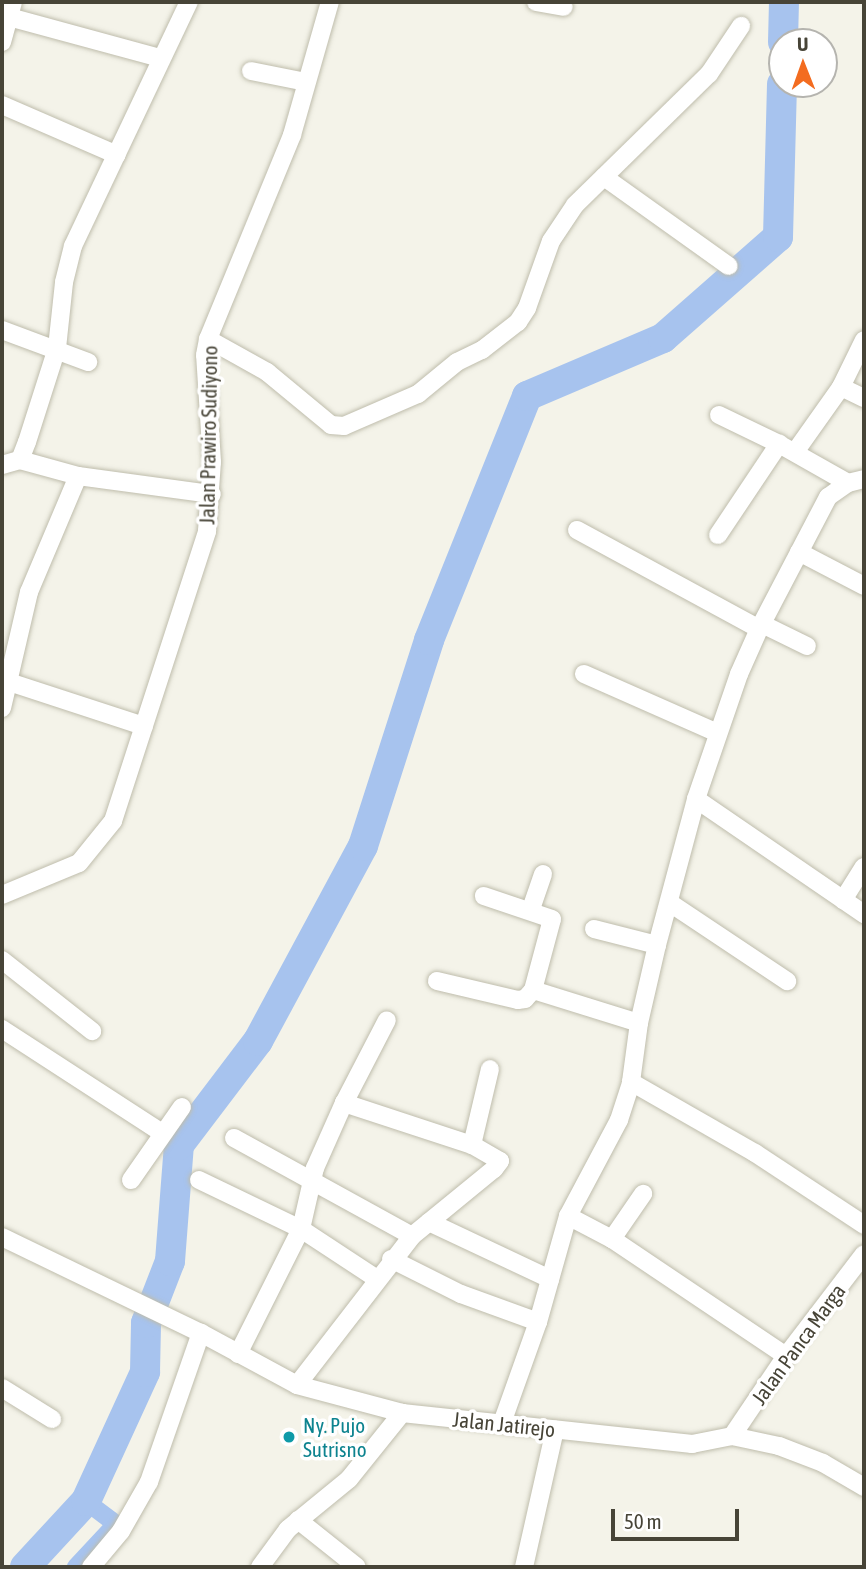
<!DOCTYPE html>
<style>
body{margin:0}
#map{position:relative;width:866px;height:1569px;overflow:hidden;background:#f4f3e9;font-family:"Asap Condensed",sans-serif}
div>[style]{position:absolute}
.canal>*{height:18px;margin:-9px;padding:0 9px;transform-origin:9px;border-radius:9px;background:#a7c3ee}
.river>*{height:30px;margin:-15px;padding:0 15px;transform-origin:15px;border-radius:15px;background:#a7c3ee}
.roads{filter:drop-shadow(0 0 2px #bfbdac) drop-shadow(0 0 2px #bfbdac)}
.street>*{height:18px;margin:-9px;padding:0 9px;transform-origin:9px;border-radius:9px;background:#fff}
.dots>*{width:19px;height:19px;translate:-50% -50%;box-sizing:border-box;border:4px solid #fff;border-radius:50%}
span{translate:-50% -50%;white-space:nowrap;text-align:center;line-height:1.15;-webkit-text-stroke:7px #fff;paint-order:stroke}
.street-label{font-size:21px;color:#474437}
.culture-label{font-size:21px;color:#0d838f}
.left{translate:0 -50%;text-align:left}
.frame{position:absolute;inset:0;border:4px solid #474437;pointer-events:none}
.north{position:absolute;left:768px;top:28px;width:70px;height:70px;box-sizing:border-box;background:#fff;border:2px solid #b5b4af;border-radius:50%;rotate:359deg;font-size:19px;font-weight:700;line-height:28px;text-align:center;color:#474437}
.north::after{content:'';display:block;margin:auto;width:24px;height:32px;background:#f36c20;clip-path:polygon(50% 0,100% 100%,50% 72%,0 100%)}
.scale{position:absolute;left:611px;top:1509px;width:128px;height:32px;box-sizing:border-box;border:4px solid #474437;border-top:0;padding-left:9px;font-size:21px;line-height:24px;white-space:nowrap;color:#474437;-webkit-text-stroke:5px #fff;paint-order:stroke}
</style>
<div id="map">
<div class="canal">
<i style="left:76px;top:1567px;width:59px;rotate:-47.1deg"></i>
<i style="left:116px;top:1524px;width:38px;rotate:-143deg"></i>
</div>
<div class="river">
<i style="left:783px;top:42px;width:40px;rotate:-88.6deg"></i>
<i style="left:25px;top:1567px;width:90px;rotate:-47.3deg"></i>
<i style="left:86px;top:1501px;width:142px;rotate:-65.4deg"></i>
<i style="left:145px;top:1372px;width:49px;rotate:-88.8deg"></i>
<i style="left:146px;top:1323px;width:66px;rotate:-68.8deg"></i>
<i style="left:170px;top:1261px;width:116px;rotate:-85.6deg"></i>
<i style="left:179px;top:1145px;width:131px;rotate:-52.8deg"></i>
<i style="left:258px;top:1041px;width:221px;rotate:-61.7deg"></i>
<i style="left:363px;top:846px;width:216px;rotate:-72.2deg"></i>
<i style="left:429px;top:640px;width:263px;rotate:-68.1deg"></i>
<i style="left:527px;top:396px;width:148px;rotate:-23.1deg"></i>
<i style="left:663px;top:338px;width:153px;rotate:-41.3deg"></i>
<i style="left:778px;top:237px;width:153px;rotate:-88.5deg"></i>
</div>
<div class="roads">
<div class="street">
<i style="left:536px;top:2px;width:28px;rotate:10deg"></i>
<i style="left:9px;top:17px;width:156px;rotate:15.2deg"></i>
<i style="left:2px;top:42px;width:41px;rotate:-74.6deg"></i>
<i style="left:251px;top:71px;width:56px;rotate:11.3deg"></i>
<i style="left:2px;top:105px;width:125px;rotate:23.5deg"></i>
<i style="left:604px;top:177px;width:153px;rotate:35.5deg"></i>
<i style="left:2px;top:330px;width:92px;rotate:20.4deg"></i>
<i style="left:208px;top:339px;width:68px;rotate:29.2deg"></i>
<i style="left:267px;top:372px;width:83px;rotate:39.6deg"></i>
<i style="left:331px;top:425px;width:13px;rotate:4deg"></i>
<i style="left:344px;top:426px;width:81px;rotate:-23.4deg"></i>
<i style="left:418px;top:394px;width:50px;rotate:-39.4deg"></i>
<i style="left:457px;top:362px;width:28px;rotate:-26deg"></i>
<i style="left:482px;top:350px;width:46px;rotate:-37.9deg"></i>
<i style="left:518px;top:322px;width:17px;rotate:-57deg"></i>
<i style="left:527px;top:308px;width:71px;rotate:-70.3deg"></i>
<i style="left:551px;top:241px;width:43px;rotate:-56.3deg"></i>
<i style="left:575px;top:205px;width:187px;rotate:-44.4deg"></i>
<i style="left:709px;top:74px;width:58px;rotate:-56.3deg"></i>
<i style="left:841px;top:387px;width:25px;rotate:26deg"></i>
<i style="left:719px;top:415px;width:67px;rotate:25.8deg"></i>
<i style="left:779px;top:444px;width:79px;rotate:29.5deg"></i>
<i style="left:795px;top:452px;width:80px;rotate:-54.7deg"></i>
<i style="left:841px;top:387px;width:52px;rotate:-63.9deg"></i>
<i style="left:20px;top:460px;width:60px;rotate:15.4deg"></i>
<i style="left:78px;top:476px;width:135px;rotate:7.7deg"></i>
<i style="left:2px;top:465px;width:19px;rotate:-16deg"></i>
<i style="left:20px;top:460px;width:19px;rotate:-69deg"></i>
<i style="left:27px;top:442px;width:99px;rotate:-72.3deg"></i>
<i style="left:57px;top:348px;width:66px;rotate:-83.9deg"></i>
<i style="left:64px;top:282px;width:37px;rotate:-76deg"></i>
<i style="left:73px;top:246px;width:270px;rotate:-64.6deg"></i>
<i style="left:577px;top:530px;width:207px;rotate:28.5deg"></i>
<i style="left:718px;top:535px;width:110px;rotate:-56.2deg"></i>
<i style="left:799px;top:552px;width:73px;rotate:27.6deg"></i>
<i style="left:762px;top:624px;width:50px;rotate:26.1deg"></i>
<i style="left:584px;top:674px;width:146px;rotate:23.8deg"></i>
<i style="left:9px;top:682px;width:142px;rotate:18.1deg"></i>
<i style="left:2px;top:708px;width:119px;rotate:-76.9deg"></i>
<i style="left:29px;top:592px;width:126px;rotate:-67.1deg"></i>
<i style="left:696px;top:799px;width:204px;rotate:34.4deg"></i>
<i style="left:2px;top:895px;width:83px;rotate:-22.6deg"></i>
<i style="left:79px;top:863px;width:54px;rotate:-51deg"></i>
<i style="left:113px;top:821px;width:305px;rotate:-72deg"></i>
<i style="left:207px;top:531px;width:69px;rotate:-85.9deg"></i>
<i style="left:212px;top:462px;width:107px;rotate:-93.7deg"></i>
<i style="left:205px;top:355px;width:16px;rotate:-79deg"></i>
<i style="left:208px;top:339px;width:221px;rotate:-67.6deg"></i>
<i style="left:292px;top:135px;width:138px;rotate:-74.1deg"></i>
<i style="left:843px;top:900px;width:39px;rotate:-58deg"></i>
<i style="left:670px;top:903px;width:141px;rotate:33.7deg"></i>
<i style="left:531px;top:909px;width:37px;rotate:-71deg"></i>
<i style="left:594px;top:929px;width:65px;rotate:14.3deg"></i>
<i style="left:2px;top:960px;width:115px;rotate:38.3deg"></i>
<i style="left:437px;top:981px;width:83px;rotate:13.2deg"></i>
<i style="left:518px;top:1000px;width:7px;rotate:-8deg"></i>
<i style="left:525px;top:999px;width:12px;rotate:-48deg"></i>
<i style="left:533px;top:990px;width:73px;rotate:-75deg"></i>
<i style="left:552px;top:919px;width:72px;rotate:-161.3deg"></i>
<i style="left:533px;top:990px;width:111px;rotate:17.3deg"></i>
<i style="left:2px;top:1029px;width:191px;rotate:33deg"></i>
<i style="left:631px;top:1082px;width:143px;rotate:29.8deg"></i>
<i style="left:755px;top:1153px;width:131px;rotate:33.4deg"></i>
<i style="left:234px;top:1138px;width:203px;rotate:28.8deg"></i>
<i style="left:472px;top:1145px;width:78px;rotate:-76.7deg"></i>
<i style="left:131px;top:1180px;width:89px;rotate:-55.1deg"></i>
<i style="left:199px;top:1180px;width:113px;rotate:25.7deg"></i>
<i style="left:301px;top:1229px;width:91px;rotate:33.3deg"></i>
<i style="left:568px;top:1216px;width:50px;rotate:27.6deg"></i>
<i style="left:612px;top:1239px;width:210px;rotate:33.9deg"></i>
<i style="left:429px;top:1222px;width:134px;rotate:25.2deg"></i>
<i style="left:2px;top:1237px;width:221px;rotate:25.8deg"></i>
<i style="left:201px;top:1333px;width:109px;rotate:28.4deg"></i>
<i style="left:297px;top:1385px;width:109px;rotate:14.9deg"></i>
<i style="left:402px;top:1413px;width:292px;rotate:6.1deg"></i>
<i style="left:692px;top:1444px;width:41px;rotate:-11.3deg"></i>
<i style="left:732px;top:1436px;width:48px;rotate:12deg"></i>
<i style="left:779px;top:1446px;width:47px;rotate:21.1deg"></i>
<i style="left:823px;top:1463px;width:48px;rotate:30.3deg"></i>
<i style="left:612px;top:1239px;width:55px;rotate:-55.4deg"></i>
<i style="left:391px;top:1259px;width:78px;rotate:26.6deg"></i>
<i style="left:461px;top:1294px;width:82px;rotate:20deg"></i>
<i style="left:238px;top:1354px;width:140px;rotate:-63.3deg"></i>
<i style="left:301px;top:1229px;width:63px;rotate:-77.1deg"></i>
<i style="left:315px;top:1168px;width:71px;rotate:-66deg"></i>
<i style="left:297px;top:1385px;width:188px;rotate:-52.3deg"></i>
<i style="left:412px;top:1236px;width:106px;rotate:-39.3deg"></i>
<i style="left:494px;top:1169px;width:10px;rotate:-53deg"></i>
<i style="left:500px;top:1161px;width:32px;rotate:-150deg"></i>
<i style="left:472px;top:1145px;width:135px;rotate:-161.8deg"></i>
<i style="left:344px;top:1103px;width:93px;rotate:-62.6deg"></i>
<i style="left:2px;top:1388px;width:59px;rotate:31.8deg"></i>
<i style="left:502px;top:1423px;width:107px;rotate:-70.4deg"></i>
<i style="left:538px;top:1322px;width:110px;rotate:-74.2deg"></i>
<i style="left:568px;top:1216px;width:109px;rotate:-62deg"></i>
<i style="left:619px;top:1120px;width:40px;rotate:-72deg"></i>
<i style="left:631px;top:1082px;width:60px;rotate:-82.3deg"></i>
<i style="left:639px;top:1023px;width:80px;rotate:-77deg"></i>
<i style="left:657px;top:945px;width:151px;rotate:-75deg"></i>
<i style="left:696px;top:799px;width:132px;rotate:-71deg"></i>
<i style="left:739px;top:674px;width:49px;rotate:-66deg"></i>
<i style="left:759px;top:629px;width:149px;rotate:-62.4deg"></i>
<i style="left:828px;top:497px;width:24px;rotate:-35deg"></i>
<i style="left:848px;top:483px;width:16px;rotate:-14deg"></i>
<i style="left:732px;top:1436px;width:97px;rotate:-56deg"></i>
<i style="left:786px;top:1356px;width:128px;rotate:-52.6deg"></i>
<i style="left:298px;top:1520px;width:75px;rotate:38.5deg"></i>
<i style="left:91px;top:1567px;width:47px;rotate:-50.2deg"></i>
<i style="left:121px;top:1531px;width:56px;rotate:-60.3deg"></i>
<i style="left:149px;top:1482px;width:158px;rotate:-70.8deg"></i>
<i style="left:260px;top:1567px;width:47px;rotate:-53.6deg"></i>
<i style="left:288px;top:1529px;width:79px;rotate:-39.3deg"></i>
<i style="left:349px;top:1479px;width:85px;rotate:-51.2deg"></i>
<i style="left:524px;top:1567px;width:141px;rotate:-77.3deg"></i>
</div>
</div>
<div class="dots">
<i style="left:289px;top:1437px;background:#0f9aa8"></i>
</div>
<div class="street-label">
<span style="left:208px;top:435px;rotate:-89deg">Jalan Prawiro Sudiyono</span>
<span style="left:798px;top:1344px;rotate:-54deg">Jalan Panca Marga</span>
<span style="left:504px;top:1424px;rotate:6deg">Jalan Jatirejo</span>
</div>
<div class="culture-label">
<span class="left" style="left:303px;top:1437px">Ny. Pujo<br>Sutrisno</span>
</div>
<div class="frame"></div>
<div class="north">U</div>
<div class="scale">50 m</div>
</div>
